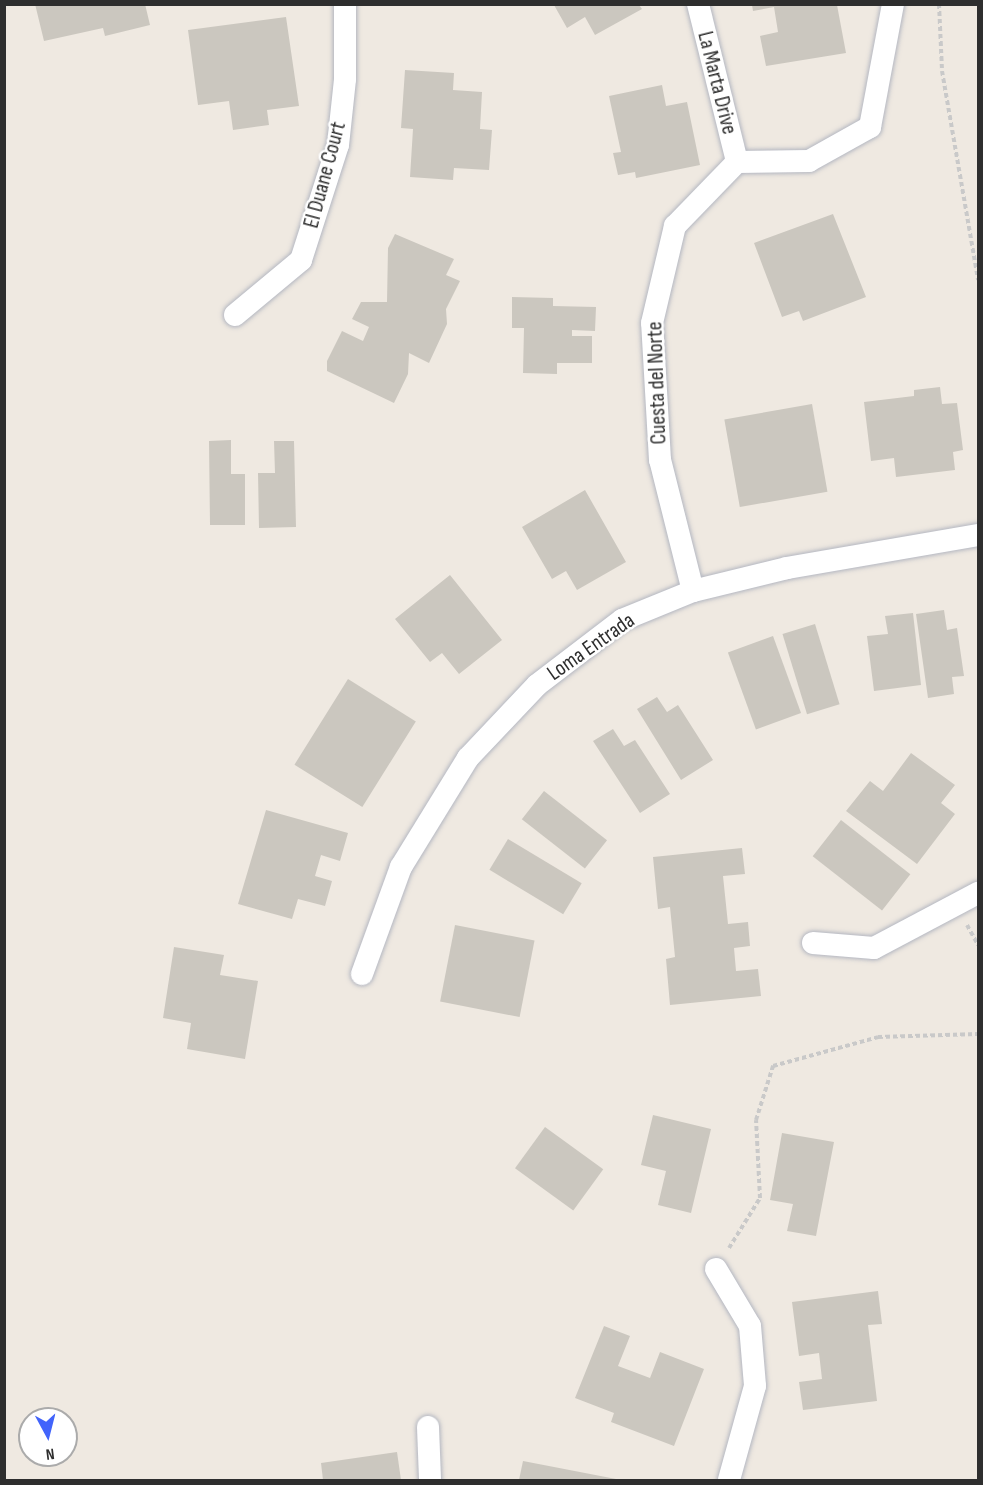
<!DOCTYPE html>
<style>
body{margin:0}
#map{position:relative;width:983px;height:1485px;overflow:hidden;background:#efe9e1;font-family:"Sofia Sans Condensed",sans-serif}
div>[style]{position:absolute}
.building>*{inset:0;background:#cbc7bf;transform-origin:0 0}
.path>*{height:4px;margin-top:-2px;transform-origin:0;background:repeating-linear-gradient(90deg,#c9c9c9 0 4.5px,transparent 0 7.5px)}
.roads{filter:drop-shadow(0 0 2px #b4b7c1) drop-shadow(0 0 2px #b4b7c1)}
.street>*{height:22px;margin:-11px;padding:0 11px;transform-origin:11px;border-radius:11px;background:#fff}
span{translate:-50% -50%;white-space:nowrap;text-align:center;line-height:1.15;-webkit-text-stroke:5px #fff;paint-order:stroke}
.street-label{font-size:22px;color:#2e2e2e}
.frame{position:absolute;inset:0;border:6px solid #2e2e2e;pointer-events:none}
.north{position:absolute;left:18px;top:1407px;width:60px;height:60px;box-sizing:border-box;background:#fff;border:2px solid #ababab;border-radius:50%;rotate:173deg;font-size:16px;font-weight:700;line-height:24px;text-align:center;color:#2e2e2e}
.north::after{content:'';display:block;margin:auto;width:21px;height:27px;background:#4264fb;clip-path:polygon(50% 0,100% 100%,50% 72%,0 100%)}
</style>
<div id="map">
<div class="building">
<i style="clip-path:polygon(35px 4px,145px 4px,150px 25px,105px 36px,103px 28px,44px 41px)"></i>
<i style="clip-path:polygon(554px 5px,639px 5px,642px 9px,595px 35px,585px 17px,567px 28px)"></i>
<i style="clip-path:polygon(752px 5px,837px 5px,846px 53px,766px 66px,760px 36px,778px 32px,774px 7px,753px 11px)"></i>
<i style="clip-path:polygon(286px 17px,299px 106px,267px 110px,269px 125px,233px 130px,229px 101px,198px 105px,188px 30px)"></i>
<i style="clip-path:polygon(405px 70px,454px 73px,453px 90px,482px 92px,480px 129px,492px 130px,489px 170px,454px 168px,453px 180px,410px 177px,413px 129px,401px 128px)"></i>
<i style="clip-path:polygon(662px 85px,666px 106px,687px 102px,700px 165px,636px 178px,635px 172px,618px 175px,613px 153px,621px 152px,609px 96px)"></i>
<i style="clip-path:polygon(833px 214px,866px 297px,803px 321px,799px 311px,782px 317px,754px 243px)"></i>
<i style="clip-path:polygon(395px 234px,454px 259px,446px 275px,460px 281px,446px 309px,447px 324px,429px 363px,409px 353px,408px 374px,394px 403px,327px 371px,327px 361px,342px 331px,363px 341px,369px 327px,352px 319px,361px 302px,387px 302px,388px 248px)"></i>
<i style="clip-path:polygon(512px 297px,553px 298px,553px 306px,596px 307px,595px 331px,572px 330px,572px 336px,592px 336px,592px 363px,557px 363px,557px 374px,523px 373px,524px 328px,512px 328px)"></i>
<i style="clip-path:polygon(940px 387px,942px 404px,957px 403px,963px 450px,953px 452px,955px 470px,896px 477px,894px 458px,871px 461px,864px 402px,914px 396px,914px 390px)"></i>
<i style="left:812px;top:404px;width:89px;height:89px;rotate:80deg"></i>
<i style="clip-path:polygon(231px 440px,231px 474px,245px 474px,245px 525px,210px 525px,209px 441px)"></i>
<i style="clip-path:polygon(274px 441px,294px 441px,296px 527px,259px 528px,258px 473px,275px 473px)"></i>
<i style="clip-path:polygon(585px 490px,626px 562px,577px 590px,566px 571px,552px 579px,522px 527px)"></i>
<i style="clip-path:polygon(450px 575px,502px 640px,459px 674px,442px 653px,430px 662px,395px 619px)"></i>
<i style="clip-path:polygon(944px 610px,947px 630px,957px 628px,964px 676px,952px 677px,954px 694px,928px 698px,916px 614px)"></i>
<i style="clip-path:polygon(913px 613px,921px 685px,874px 691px,867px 636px,888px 634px,885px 616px)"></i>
<i style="left:815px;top:624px;width:84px;height:34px;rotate:73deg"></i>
<i style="left:773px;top:636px;width:82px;height:48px;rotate:70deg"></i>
<i style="left:348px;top:679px;width:80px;height:101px;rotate:32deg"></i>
<i style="clip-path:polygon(657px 697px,667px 712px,678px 705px,713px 760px,681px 780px,637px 709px)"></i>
<i style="clip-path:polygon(613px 729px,624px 746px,635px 740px,670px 794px,640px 813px,593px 741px)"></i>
<i style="clip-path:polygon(911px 753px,955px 785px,941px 803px,955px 814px,917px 864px,846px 811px,870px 781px,883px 791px)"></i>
<i style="left:544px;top:791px;width:80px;height:36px;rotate:38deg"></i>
<i style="clip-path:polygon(266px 810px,348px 833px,340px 861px,321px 855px,315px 876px,332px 881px,325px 906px,298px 899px,292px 919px,238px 904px)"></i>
<i style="left:841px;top:820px;width:88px;height:46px;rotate:38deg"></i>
<i style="left:508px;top:839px;width:86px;height:36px;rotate:31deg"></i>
<i style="clip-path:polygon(742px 848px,745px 874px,723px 876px,728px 924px,748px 922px,750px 946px,734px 948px,736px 971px,758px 969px,761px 996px,670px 1005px,666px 959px,675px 957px,670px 907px,658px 909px,653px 857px)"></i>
<i style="left:455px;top:925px;width:81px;height:78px;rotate:11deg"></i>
<i style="clip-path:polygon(174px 947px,224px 955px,220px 975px,258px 981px,245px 1059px,187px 1049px,191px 1023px,163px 1018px)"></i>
<i style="clip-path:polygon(653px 1115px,711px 1129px,691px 1213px,658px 1205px,666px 1171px,641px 1165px)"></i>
<i style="left:545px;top:1127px;width:72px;height:51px;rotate:36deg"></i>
<i style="clip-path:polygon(782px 1133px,834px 1142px,816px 1236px,787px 1231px,793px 1204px,770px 1200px)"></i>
<i style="clip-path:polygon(878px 1291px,882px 1324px,868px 1325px,877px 1401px,803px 1410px,799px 1382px,822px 1379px,819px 1353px,799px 1356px,792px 1302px)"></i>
<i style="clip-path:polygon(604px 1326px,630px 1336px,618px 1366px,650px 1378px,660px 1352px,704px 1369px,674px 1446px,611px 1422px,614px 1413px,575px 1398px)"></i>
<i style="clip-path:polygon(397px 1452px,401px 1480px,323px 1480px,321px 1463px)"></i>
<i style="clip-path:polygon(523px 1461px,616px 1479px,616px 1480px,519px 1480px)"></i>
</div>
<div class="path">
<i style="left:939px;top:4px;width:67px;rotate:87.4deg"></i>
<i style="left:942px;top:71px;width:212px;rotate:80.2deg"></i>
<i style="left:967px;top:925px;width:23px;rotate:61deg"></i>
<i style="left:729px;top:1248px;width:59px;rotate:-58.2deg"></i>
<i style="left:760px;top:1198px;width:78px;rotate:-92.9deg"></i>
<i style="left:756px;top:1120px;width:57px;rotate:-72.5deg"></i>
<i style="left:773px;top:1066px;width:109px;rotate:-15.4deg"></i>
<i style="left:878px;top:1037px;width:100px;rotate:-1.7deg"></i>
</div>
<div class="roads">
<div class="street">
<i style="left:698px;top:4px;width:163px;rotate:76.1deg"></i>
<i style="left:737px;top:162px;width:72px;rotate:-0.8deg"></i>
<i style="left:809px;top:161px;width:70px;rotate:-29.1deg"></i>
<i style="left:870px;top:127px;width:125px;rotate:-79.4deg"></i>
<i style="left:235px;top:315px;width:86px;rotate:-39.8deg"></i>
<i style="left:301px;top:260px;width:121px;rotate:-72.2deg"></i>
<i style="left:338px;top:145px;width:66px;rotate:-83.9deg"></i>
<i style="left:345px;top:79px;width:75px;rotate:-90deg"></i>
<i style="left:693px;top:591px;width:135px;rotate:-104.1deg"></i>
<i style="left:660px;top:460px;width:137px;rotate:-93.3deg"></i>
<i style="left:652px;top:323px;width:100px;rotate:-76.7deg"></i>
<i style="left:675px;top:226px;width:89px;rotate:-45.9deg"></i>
<i style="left:813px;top:943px;width:61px;rotate:4.7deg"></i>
<i style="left:874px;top:948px;width:118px;rotate:-27.9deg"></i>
<i style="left:362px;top:974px;width:114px;rotate:-70deg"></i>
<i style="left:401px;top:867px;width:128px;rotate:-58.4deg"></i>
<i style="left:468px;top:758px;width:100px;rotate:-46.6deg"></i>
<i style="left:537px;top:685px;width:107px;rotate:-37.4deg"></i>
<i style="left:622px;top:620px;width:77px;rotate:-22.2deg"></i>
<i style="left:693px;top:591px;width:97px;rotate:-13.7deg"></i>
<i style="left:787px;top:568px;width:194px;rotate:-9.8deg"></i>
<i style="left:716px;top:1269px;width:66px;rotate:59.2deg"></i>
<i style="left:750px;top:1326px;width:60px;rotate:85.2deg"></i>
<i style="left:755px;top:1386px;width:98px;rotate:105.5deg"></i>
<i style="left:428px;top:1427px;width:53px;rotate:87.8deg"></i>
</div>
</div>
<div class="street-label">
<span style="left:717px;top:83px;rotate:76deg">La Marta Drive</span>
<span style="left:325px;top:175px;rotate:-75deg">El Duane Court</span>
<span style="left:657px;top:383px;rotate:-92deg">Cuesta del Norte</span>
<span style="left:591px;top:647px;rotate:-35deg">Loma Entrada</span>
</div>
<div class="frame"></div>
<div class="north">N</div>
</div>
